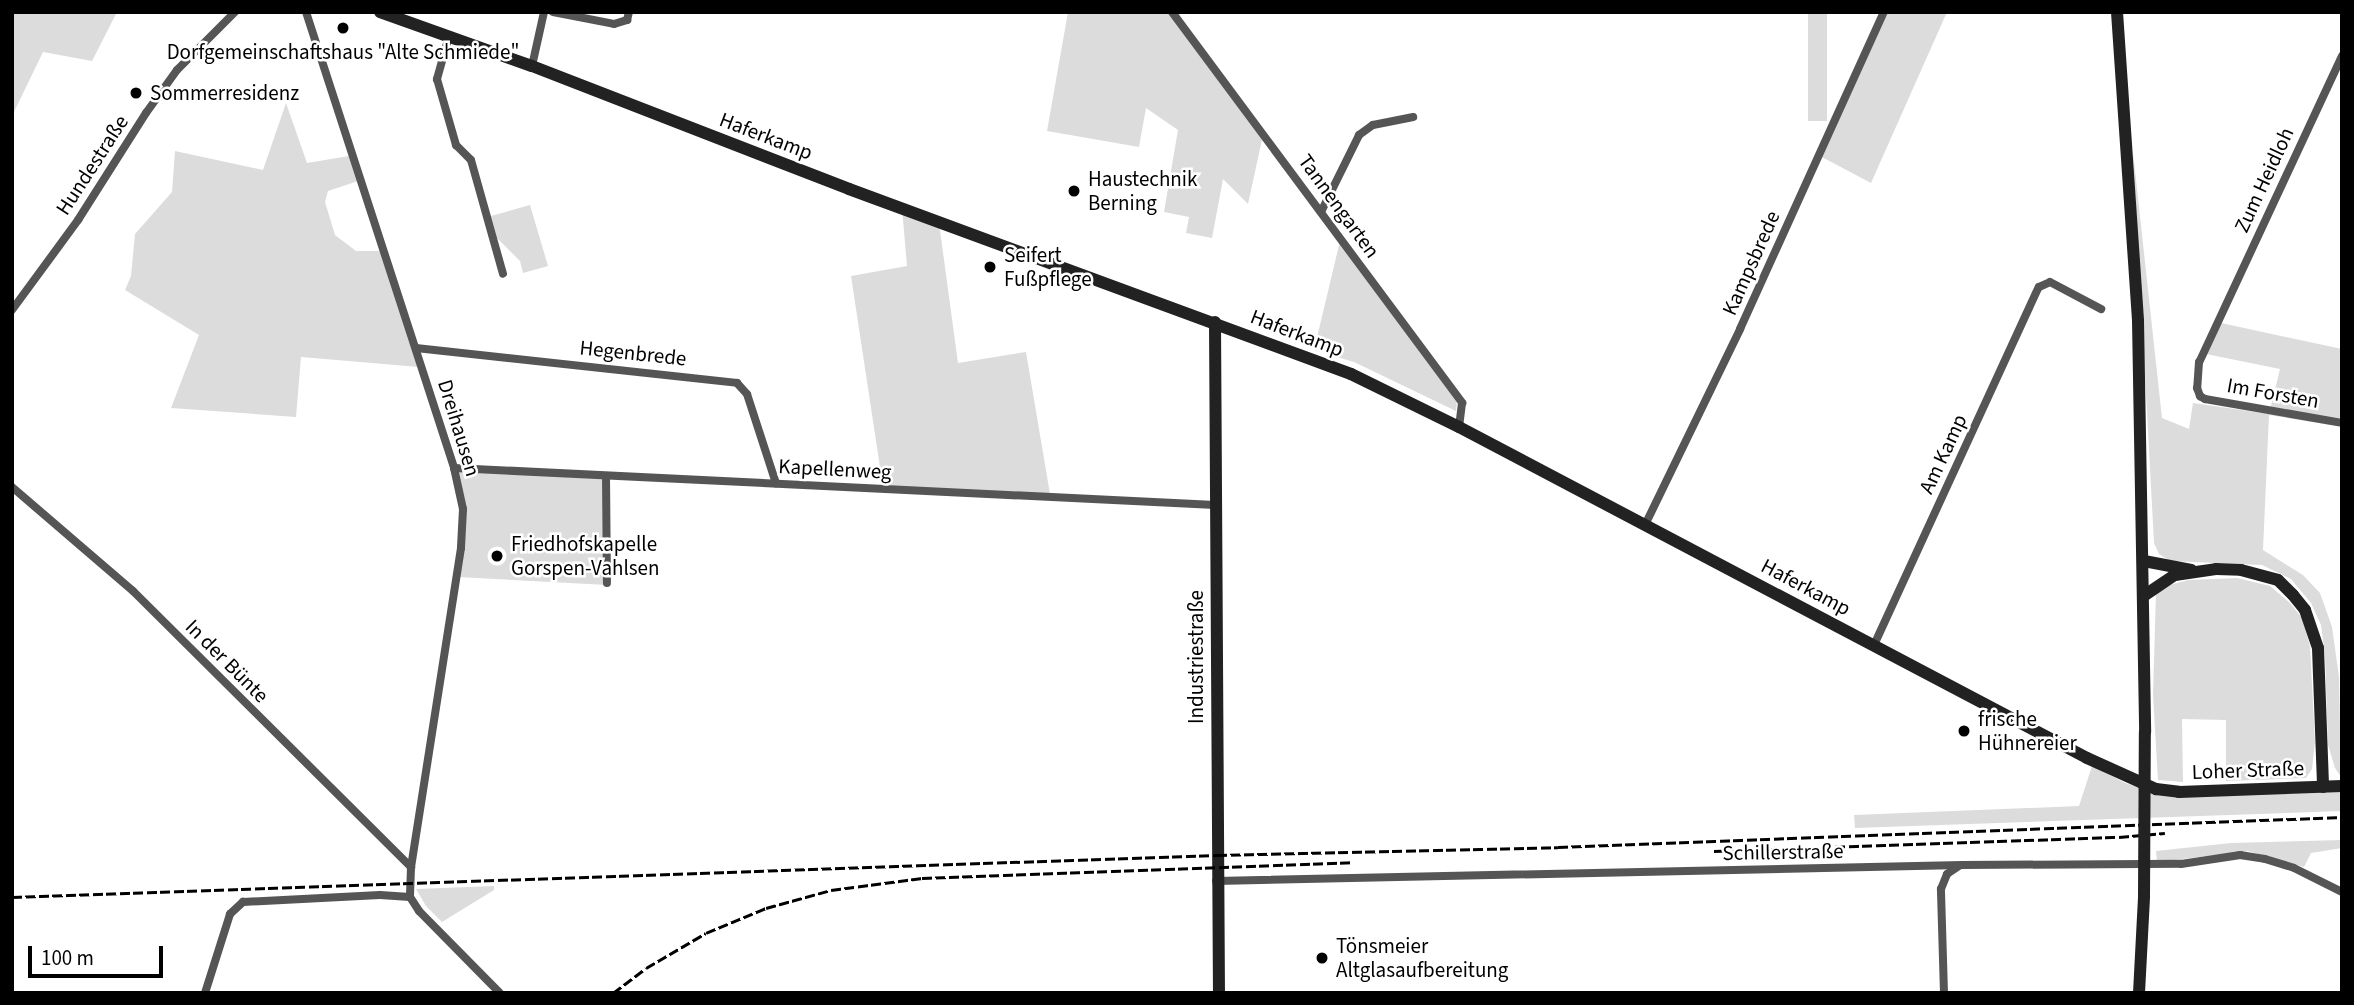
<!DOCTYPE html>
<meta charset="utf-8">
<style>
body{margin:0}
#map{position:relative;width:2354px;height:1005px;overflow:hidden;background:#fff;font-family:"Source Sans 3",sans-serif}
div>[style]{position:absolute}
.green>*{inset:0;background:#dcdcdc;transform-origin:0 0}
.street>*{height:8px;margin:-4px;padding:0 4px;transform-origin:4px;border-radius:4px;background:#555}
.secondary>*{height:12px;margin:-6px;padding:0 6px;transform-origin:6px;border-radius:6px;background:#222}
.rail>*{height:2.5px;margin-top:-1.25px;transform-origin:0;background:repeating-linear-gradient(90deg,#000 0 10px,transparent 0 13.5px)}
.secondary-bridge>*{height:12px;margin:-6px;padding:0 6px;transform-origin:6px;border-radius:6px;background:#222}
.dots>*{width:19px;height:19px;translate:-50% -50%;box-sizing:border-box;border:4px solid #fff;border-radius:50%}
span{translate:-50% -50%;white-space:nowrap;text-align:center;line-height:1.15;-webkit-text-stroke:5px #fff;paint-order:stroke}
.poi-label{font-size:21px;color:#000}
.left{translate:0 -50%;text-align:left}
.street-label{font-size:21px;color:#000}
.frame{position:absolute;inset:0;border:14px solid #000;pointer-events:none}
.scale{position:absolute;left:28px;top:946px;width:135px;height:32px;box-sizing:border-box;border:4px solid #000;border-top:0;padding-left:9px;font-size:21px;line-height:24px;white-space:nowrap;color:#000;-webkit-text-stroke:5px #fff;paint-order:stroke}
</style>
<div id="map">
<div class="green">
<i style="clip-path:polygon(12px 12px,117px 12px,92px 61px,43px 52px,12px 116px)"></i>
<i style="clip-path:polygon(1068px 12px,1170px 12px,1263px 135px,1248px 204px,1223px 179px,1212px 238px,1186px 233px,1189px 217px,1164px 212px,1178px 130px,1146px 108px,1139px 147px,1047px 131px)"></i>
<i style="left:1808px;top:12px;width:19px;height:109px"></i>
<i style="clip-path:polygon(1886px 12px,1947px 12px,1871px 183px,1818px 155px)"></i>
<i style="clip-path:polygon(286px 103px,307px 163px,349px 156px,358px 181px,328px 191px,325px 202px,335px 235px,356px 251px,381px 251px,419px 367px,301px 357px,296px 417px,171px 408px,199px 335px,125px 290px,131px 276px,135px 234px,172px 192px,175px 151px,263px 170px)"></i>
<i style="clip-path:polygon(2133px 152px,2162px 418px,2189px 429px,2193px 403px,2269px 414px,2280px 369px,2206px 354px,2221px 323px,2342px 349px,2342px 427px,2269px 415px,2263px 550px,2303px 575px,2320px 593px,2332px 627px,2339px 677px,2341px 777px,2335px 768px,2328px 745px,2325px 655px,2321px 625px,2311px 603px,2291px 579px,2262px 565px,2170px 561px,2159px 554px,2154px 543px)"></i>
<i style="clip-path:polygon(530px 205px,548px 266px,523px 273px,520px 261px,497px 238px,491px 216px)"></i>
<i style="clip-path:polygon(902px 208px,939px 223px,958px 363px,1026px 352px,1050px 494px,883px 487px,851px 276px,907px 266px)"></i>
<i style="clip-path:polygon(1340px 241px,1457px 401px,1456px 411px,1354px 362px,1314px 350px)"></i>
<i style="clip-path:polygon(457px 471px,606px 478px,607px 585px,458px 577px,466px 528px)"></i>
<i style="clip-path:polygon(2237px 578px,2270px 586px,2290px 603px,2302px 618px,2310px 646px,2315px 742px,2312px 769px,2306px 778px,2226px 781px,2226px 720px,2182px 719px,2183px 782px,2158px 780px,2153px 695px,2156px 592px,2165px 586px,2189px 580px)"></i>
<i style="clip-path:polygon(2092px 766px,2125px 783px,2159px 794px,2342px 792px,2342px 811px,1855px 828px,1854px 815px,2079px 806px)"></i>
<i style="clip-path:polygon(2342px 840px,2342px 848px,2311px 853px,2304px 867px,2248px 851px,2157px 862px,2156px 851px,2231px 843px)"></i>
<i style="clip-path:polygon(494px 886px,494px 890px,442px 922px,426px 906px,416px 889px)"></i>
</div>
<div class="street">
<i style="left:306px;top:12px;width:479px;rotate:72deg"></i>
<i style="left:454px;top:468px;width:42px;rotate:77.6deg"></i>
<i style="left:463px;top:509px;width:39px;rotate:93deg"></i>
<i style="left:461px;top:548px;width:323px;rotate:98.9deg"></i>
<i style="left:411px;top:867px;width:30px;rotate:92deg"></i>
<i style="left:410px;top:897px;width:17px;rotate:57deg"></i>
<i style="left:419px;top:911px;width:115px;rotate:45.4deg"></i>
<i style="left:553px;top:12px;width:62px;rotate:11.1deg"></i>
<i style="left:614px;top:24px;width:14px;rotate:-17deg"></i>
<i style="left:627px;top:20px;width:8px;rotate:-76deg"></i>
<i style="left:1172px;top:12px;width:487px;rotate:53.4deg"></i>
<i style="left:1462px;top:403px;width:24px;rotate:97deg"></i>
<i style="left:449px;top:36px;width:45px;rotate:105.6deg"></i>
<i style="left:437px;top:79px;width:69px;rotate:73.9deg"></i>
<i style="left:456px;top:145px;width:21px;rotate:45deg"></i>
<i style="left:471px;top:160px;width:118px;rotate:74.3deg"></i>
<i style="left:2342px;top:56px;width:338px;rotate:115deg"></i>
<i style="left:2199px;top:362px;width:26px;rotate:94deg"></i>
<i style="left:2197px;top:388px;width:9px;rotate:69deg"></i>
<i style="left:2200px;top:396px;width:6px;rotate:31deg"></i>
<i style="left:2205px;top:399px;width:139px;rotate:9.9deg"></i>
<i style="left:532px;top:66px;width:55px;rotate:-77.5deg"></i>
<i style="left:1321px;top:212px;width:86px;rotate:-63.7deg"></i>
<i style="left:1359px;top:135px;width:17px;rotate:-36deg"></i>
<i style="left:1373px;top:125px;width:41px;rotate:-11.3deg"></i>
<i style="left:12px;top:310px;width:112px;rotate:-53.7deg"></i>
<i style="left:78px;top:220px;width:127px;rotate:-57.6deg"></i>
<i style="left:146px;top:113px;width:53px;rotate:-54.2deg"></i>
<i style="left:177px;top:70px;width:82px;rotate:-45deg"></i>
<i style="left:416px;top:348px;width:323px;rotate:6.2deg"></i>
<i style="left:737px;top:383px;width:15px;rotate:48deg"></i>
<i style="left:747px;top:394px;width:94px;rotate:72deg"></i>
<i style="left:454px;top:468px;width:762px;rotate:2.78deg"></i>
<i style="left:606px;top:476px;width:107px;rotate:89.5deg"></i>
<i style="left:12px;top:487px;width:160px;rotate:40.7deg"></i>
<i style="left:133px;top:591px;width:392px;rotate:44.8deg"></i>
<i style="left:1645px;top:525px;width:218px;rotate:-64.1deg"></i>
<i style="left:1740px;top:329px;width:348px;rotate:-65.6deg"></i>
<i style="left:1874px;top:645px;width:394px;rotate:-65.3deg"></i>
<i style="left:2039px;top:287px;width:12px;rotate:-24deg"></i>
<i style="left:2050px;top:282px;width:58px;rotate:27.9deg"></i>
<i style="left:1216px;top:881px;width:746px;rotate:-1.23deg"></i>
<i style="left:1962px;top:865px;width:219px;rotate:-0.3deg"></i>
<i style="left:2181px;top:864px;width:60px;rotate:-8.7deg"></i>
<i style="left:2240px;top:855px;width:25px;rotate:9deg"></i>
<i style="left:2265px;top:859px;width:30px;rotate:17deg"></i>
<i style="left:2294px;top:868px;width:54px;rotate:26.6deg"></i>
<i style="left:205px;top:993px;width:83px;rotate:-72.4deg"></i>
<i style="left:230px;top:914px;width:18px;rotate:-43deg"></i>
<i style="left:243px;top:902px;width:137px;rotate:-2.9deg"></i>
<i style="left:380px;top:895px;width:30px;rotate:4deg"></i>
<i style="left:1944px;top:993px;width:104px;rotate:-91.7deg"></i>
<i style="left:1941px;top:889px;width:16px;rotate:-68deg"></i>
<i style="left:1947px;top:874px;width:14px;rotate:-34deg"></i>
</div>
<div class="secondary">
<i style="left:380px;top:12px;width:161px;rotate:19.6deg"></i>
<i style="left:532px;top:66px;width:340px;rotate:21.2deg"></i>
<i style="left:849px;top:189px;width:535px;rotate:20.23deg"></i>
<i style="left:1351px;top:374px;width:120px;rotate:26.1deg"></i>
<i style="left:1459px;top:427px;width:710px;rotate:27.79deg"></i>
<i style="left:2087px;top:758px;width:76px;rotate:24.2deg"></i>
<i style="left:2156px;top:789px;width:23px;rotate:7deg"></i>
<i style="left:2179px;top:792px;width:163px;rotate:-2.1deg"></i>
<i style="left:2117px;top:12px;width:310px;rotate:86.1deg"></i>
<i style="left:2138px;top:321px;width:411px;rotate:89deg"></i>
<i style="left:1215px;top:322px;width:671px;rotate:89.66deg"></i>
<i style="left:2144px;top:561px;width:48px;rotate:10.8deg"></i>
<i style="left:2145px;top:595px;width:36px;rotate:-34deg"></i>
<i style="left:2175px;top:575px;width:41px;rotate:-8.3deg"></i>
<i style="left:2216px;top:569px;width:25px;rotate:2deg"></i>
<i style="left:2241px;top:570px;width:38px;rotate:15deg"></i>
<i style="left:2278px;top:580px;width:21px;rotate:45deg"></i>
<i style="left:2293px;top:595px;width:19px;rotate:51deg"></i>
<i style="left:2305px;top:610px;width:40px;rotate:71.1deg"></i>
<i style="left:2318px;top:648px;width:139px;rotate:87.9deg"></i>
<i style="left:2139px;top:993px;width:97px;rotate:-87deg"></i>
</div>
<div class="rail">
<i style="left:1714px;top:851px;width:405px;rotate:-2deg"></i>
<i style="left:2119px;top:837px;width:46px;rotate:-5deg"></i>
<i style="left:12px;top:897px;width:1206px;rotate:-2deg"></i>
<i style="left:1217px;top:855px;width:341px;rotate:-1.3deg"></i>
<i style="left:1558px;top:847px;width:785px;rotate:-2.19deg"></i>
<i style="left:613px;top:993px;width:41px;rotate:-37.1deg"></i>
<i style="left:646px;top:968px;width:69px;rotate:-30.3deg"></i>
<i style="left:706px;top:933px;width:65px;rotate:-22.6deg"></i>
<i style="left:766px;top:908px;width:67px;rotate:-15.5deg"></i>
<i style="left:831px;top:890px;width:92px;rotate:-7.5deg"></i>
<i style="left:922px;top:878px;width:431px;rotate:-2.1deg"></i>
</div>
<div class="secondary-bridge">
<i style="left:2144px;top:896px;width:164px;rotate:-89.7deg"></i>
</div>
<div class="dots">
<i style="left:343px;top:28px;background:#000"></i>
<i style="left:136px;top:93px;background:#000"></i>
<i style="left:1074px;top:191px;background:#000"></i>
<i style="left:990px;top:267px;background:#000"></i>
<i style="left:497px;top:556px;background:#000"></i>
<i style="left:1964px;top:731px;background:#000"></i>
<i style="left:1322px;top:958px;background:#000"></i>
</div>
<div class="poi-label">
<span style="left:343px;top:52px">Dorfgemeinschaftshaus "Alte Schmiede"</span>
<span class="left" style="left:150px;top:93px">Sommerresidenz</span>
<span class="left" style="left:1088px;top:191px">Haustechnik<br>Berning</span>
<span class="left" style="left:1004px;top:267px">Seifert<br>Fußpflege</span>
<span class="left" style="left:511px;top:556px">Friedhofskapelle<br>Gorspen-Vahlsen</span>
<span class="left" style="left:1978px;top:731px">frische<br>Hühnereier</span>
<span class="left" style="left:1336px;top:958px">Tönsmeier<br>Altglasaufbereitung</span>
</div>
<div class="street-label">
<span style="left:766px;top:136px;rotate:21deg">Haferkamp</span>
<span style="left:92px;top:165px;rotate:-57deg">Hundestraße</span>
<span style="left:2264px;top:180px;rotate:-65deg">Zum Heidloh</span>
<span style="left:1339px;top:206px;rotate:54deg">Tannengarten</span>
<span style="left:1751px;top:263px;rotate:-66deg">Kampsbrede</span>
<span style="left:1297px;top:333px;rotate:21deg">Haferkamp</span>
<span style="left:633px;top:353px;rotate:6deg">Hegenbrede</span>
<span style="left:2273px;top:393px;rotate:10deg">Im Forsten</span>
<span style="left:459px;top:428px;rotate:73deg">Dreihausen</span>
<span style="left:1943px;top:454px;rotate:-65deg">Am Kamp</span>
<span style="left:835px;top:469px;rotate:3deg">Kapellenweg</span>
<span style="left:1806px;top:587px;rotate:28deg">Haferkamp</span>
<span style="left:1196px;top:657px;rotate:-90deg">Industriestraße</span>
<span style="left:227px;top:661px;rotate:45deg">In der Bünte</span>
<span style="left:2248px;top:770px;rotate:-2deg">Loher Straße</span>
<span style="left:1783px;top:852px;rotate:-1deg">Schillerstraße</span>
</div>
<div class="frame"></div>
<div class="scale">100 m</div>
</div>
